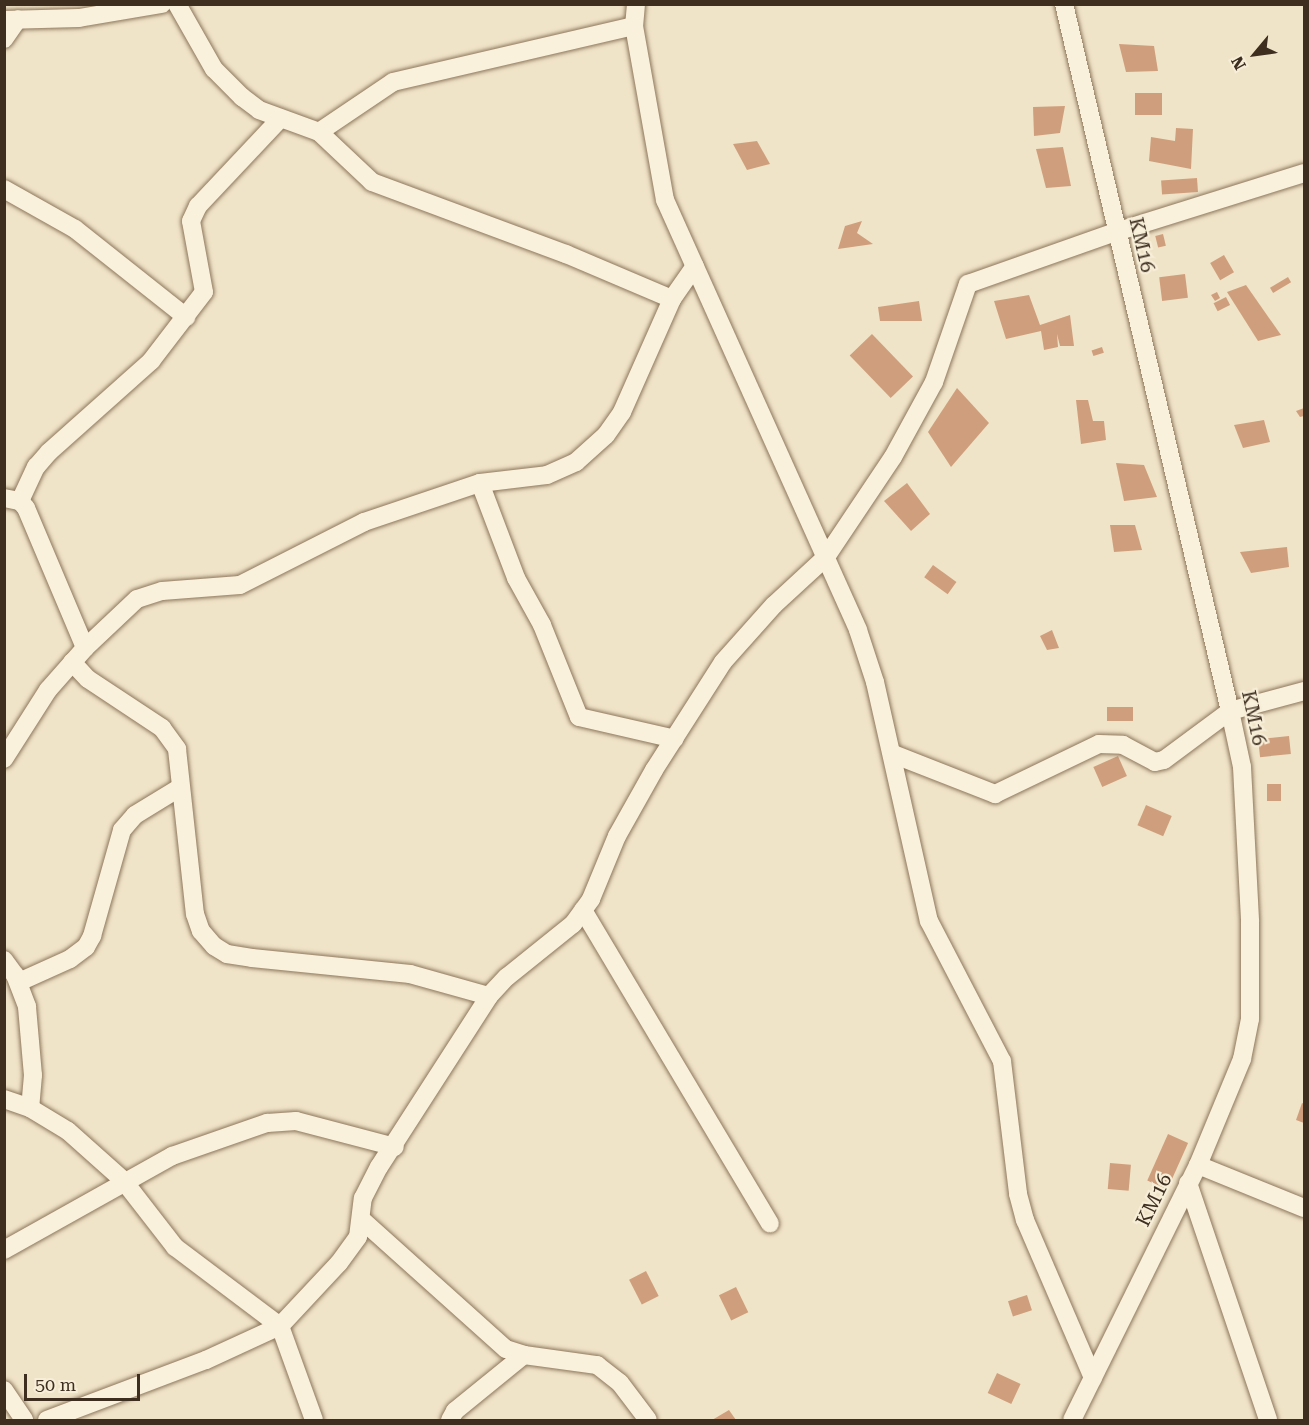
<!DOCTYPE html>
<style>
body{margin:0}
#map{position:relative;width:1309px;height:1425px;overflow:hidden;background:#f0e4c8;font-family:"Roboto Serif",serif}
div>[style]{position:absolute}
.building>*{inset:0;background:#cf9f7d;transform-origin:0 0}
.roads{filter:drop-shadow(0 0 2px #8d765c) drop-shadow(0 0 2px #8d765c)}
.minor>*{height:18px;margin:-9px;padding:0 9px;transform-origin:9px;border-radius:9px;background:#faf1dc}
span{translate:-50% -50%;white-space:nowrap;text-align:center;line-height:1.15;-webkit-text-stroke:4.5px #f7eed8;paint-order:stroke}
.street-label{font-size:20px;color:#3d2e20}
.frame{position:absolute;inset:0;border:6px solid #3d2e20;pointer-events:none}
.north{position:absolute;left:1225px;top:24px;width:60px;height:60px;-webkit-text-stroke:4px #f7eed8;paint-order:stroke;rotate:241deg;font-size:16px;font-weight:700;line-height:24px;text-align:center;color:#3d2e20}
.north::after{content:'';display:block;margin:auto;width:21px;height:27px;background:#3d2e20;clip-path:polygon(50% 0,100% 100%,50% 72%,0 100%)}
.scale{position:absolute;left:24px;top:1374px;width:116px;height:27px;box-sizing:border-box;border:3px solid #3d2e20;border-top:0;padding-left:8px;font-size:18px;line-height:21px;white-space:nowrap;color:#3d2e20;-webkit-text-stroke:4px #f7eed8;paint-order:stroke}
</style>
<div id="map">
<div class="building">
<i style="clip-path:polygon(1119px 44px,1154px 46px,1158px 71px,1126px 72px)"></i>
<i style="left:1135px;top:93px;width:27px;height:22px"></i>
<i style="clip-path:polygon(1065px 106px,1060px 133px,1034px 136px,1033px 107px)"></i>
<i style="clip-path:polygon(1176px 128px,1193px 129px,1191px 169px,1149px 161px,1151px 137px,1175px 141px)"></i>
<i style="clip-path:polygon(757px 141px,770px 164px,747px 170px,733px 144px)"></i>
<i style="clip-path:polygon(1063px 147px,1071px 186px,1046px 188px,1036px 149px)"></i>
<i style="left:1197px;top:178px;width:14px;height:36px;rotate:86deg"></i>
<i style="clip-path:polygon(862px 221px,857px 233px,873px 244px,838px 249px,845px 226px)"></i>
<i style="left:1163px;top:234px;width:12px;height:8px;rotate:76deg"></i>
<i style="left:1224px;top:255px;width:20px;height:16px;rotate:60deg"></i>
<i style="left:1185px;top:274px;width:24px;height:26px;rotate:83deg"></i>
<i style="left:1288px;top:277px;width:6px;height:21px;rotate:59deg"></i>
<i style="clip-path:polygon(1246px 285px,1281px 335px,1258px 341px,1227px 292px)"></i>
<i style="clip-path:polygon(1217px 292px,1220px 298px,1215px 301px,1211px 295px)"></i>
<i style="clip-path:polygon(1029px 295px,1040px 325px,1070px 315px,1074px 346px,1060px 346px,1057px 334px,1058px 347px,1044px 350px,1041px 331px,1006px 339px,994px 301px)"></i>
<i style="left:1226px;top:297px;width:9px;height:14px;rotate:63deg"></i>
<i style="clip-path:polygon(919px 301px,922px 321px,880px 321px,878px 307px)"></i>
<i style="left:872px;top:334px;width:59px;height:31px;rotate:46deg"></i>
<i style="left:1102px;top:347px;width:6px;height:11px;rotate:72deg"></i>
<i style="clip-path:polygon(957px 388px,989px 423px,951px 467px,928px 432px)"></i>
<i style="clip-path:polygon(1076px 400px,1088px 400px,1093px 421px,1104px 421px,1106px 440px,1081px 444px)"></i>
<i style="clip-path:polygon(1304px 408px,1304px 416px,1300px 417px,1296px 411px)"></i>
<i style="clip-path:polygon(1264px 420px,1270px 442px,1243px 448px,1234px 425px)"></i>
<i style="clip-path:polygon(1116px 463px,1144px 465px,1157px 497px,1124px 501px)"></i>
<i style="clip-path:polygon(907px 483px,930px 514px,911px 531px,884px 501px)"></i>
<i style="clip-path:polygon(1110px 525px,1135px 525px,1142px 550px,1114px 552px)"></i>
<i style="clip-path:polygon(1287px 547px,1289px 567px,1251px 573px,1240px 552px)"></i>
<i style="left:933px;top:565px;width:29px;height:15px;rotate:36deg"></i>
<i style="clip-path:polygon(1052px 630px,1059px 648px,1047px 650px,1040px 636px)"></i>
<i style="left:1107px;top:707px;width:26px;height:14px"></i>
<i style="left:1289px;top:736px;width:18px;height:31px;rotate:84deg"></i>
<i style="left:1118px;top:756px;width:22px;height:27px;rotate:66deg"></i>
<i style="left:1267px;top:784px;width:14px;height:17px"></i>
<i style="left:1146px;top:805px;width:28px;height:22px;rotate:23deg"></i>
<i style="clip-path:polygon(1302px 1103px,1304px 1104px,1304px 1123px,1296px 1120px)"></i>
<i style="left:1168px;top:1134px;width:22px;height:51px;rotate:24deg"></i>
<i style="left:1110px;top:1163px;width:21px;height:26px;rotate:5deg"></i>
<i style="left:646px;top:1271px;width:28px;height:19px;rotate:63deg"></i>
<i style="left:736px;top:1287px;width:28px;height:19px;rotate:64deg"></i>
<i style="left:1027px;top:1295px;width:16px;height:20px;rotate:72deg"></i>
<i style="left:997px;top:1373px;width:26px;height:22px;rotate:25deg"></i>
<i style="clip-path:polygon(729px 1410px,736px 1420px,712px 1420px)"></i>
</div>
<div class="roads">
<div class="minor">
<i style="left:177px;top:4px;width:75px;rotate:60.4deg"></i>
<i style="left:214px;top:69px;width:40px;rotate:45deg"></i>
<i style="left:242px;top:97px;width:21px;rotate:37deg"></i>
<i style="left:259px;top:110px;width:64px;rotate:20.1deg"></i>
<i style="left:319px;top:132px;width:73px;rotate:43.3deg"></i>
<i style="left:372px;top:182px;width:207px;rotate:20.4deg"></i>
<i style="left:566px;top:254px;width:115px;rotate:23deg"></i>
<i style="left:636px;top:4px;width:22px;rotate:95deg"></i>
<i style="left:634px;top:26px;width:177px;rotate:79.9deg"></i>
<i style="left:665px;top:200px;width:471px;rotate:65.8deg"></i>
<i style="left:858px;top:630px;width:55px;rotate:71.9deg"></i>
<i style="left:875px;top:682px;width:245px;rotate:77.3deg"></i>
<i style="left:929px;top:921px;width:158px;rotate:62.5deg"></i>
<i style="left:1002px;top:1061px;width:134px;rotate:83.1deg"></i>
<i style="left:1018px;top:1194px;width:27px;rotate:75deg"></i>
<i style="left:1025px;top:1220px;width:172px;rotate:66.7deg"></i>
<i style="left:1064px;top:4px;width:726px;rotate:76.79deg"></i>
<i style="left:1230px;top:711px;width:57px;rotate:77.9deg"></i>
<i style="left:1242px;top:767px;width:155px;rotate:87deg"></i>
<i style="left:1250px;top:922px;width:97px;rotate:90deg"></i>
<i style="left:1250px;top:1019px;width:41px;rotate:101.3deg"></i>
<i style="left:1242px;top:1059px;width:115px;rotate:112.5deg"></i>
<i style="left:1198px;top:1165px;width:284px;rotate:116.3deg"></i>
<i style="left:4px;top:20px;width:75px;rotate:-1.5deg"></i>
<i style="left:79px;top:18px;width:84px;rotate:-9.6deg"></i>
<i style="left:4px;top:39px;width:24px;rotate:-55deg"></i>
<i style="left:319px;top:132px;width:89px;rotate:-34deg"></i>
<i style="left:393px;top:82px;width:247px;rotate:-13.1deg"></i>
<i style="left:4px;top:189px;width:81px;rotate:29.4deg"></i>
<i style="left:75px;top:229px;width:142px;rotate:38.4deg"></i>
<i style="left:480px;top:483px;width:102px;rotate:69.2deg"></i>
<i style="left:516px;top:578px;width:54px;rotate:61deg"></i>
<i style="left:542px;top:625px;width:99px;rotate:68.1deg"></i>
<i style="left:579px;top:717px;width:98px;rotate:12.9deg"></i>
<i style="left:4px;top:498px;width:16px;rotate:11deg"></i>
<i style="left:20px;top:501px;width:9px;rotate:49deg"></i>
<i style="left:26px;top:508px;width:152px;rotate:67.1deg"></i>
<i style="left:20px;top:501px;width:38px;rotate:-65deg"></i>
<i style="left:36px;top:467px;width:20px;rotate:-49deg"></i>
<i style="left:49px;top:452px;width:137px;rotate:-41.7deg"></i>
<i style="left:151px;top:361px;width:87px;rotate:-52.5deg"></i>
<i style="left:204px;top:292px;width:72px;rotate:-100.4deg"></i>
<i style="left:191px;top:221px;width:17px;rotate:-65deg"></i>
<i style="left:198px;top:206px;width:120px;rotate:-46.7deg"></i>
<i style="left:72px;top:662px;width:23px;rotate:47deg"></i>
<i style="left:88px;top:679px;width:89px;rotate:33.5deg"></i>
<i style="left:162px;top:728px;width:26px;rotate:54deg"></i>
<i style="left:177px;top:749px;width:166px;rotate:83.8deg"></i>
<i style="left:195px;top:914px;width:18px;rotate:71deg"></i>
<i style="left:201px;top:931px;width:20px;rotate:49deg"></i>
<i style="left:214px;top:946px;width:15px;rotate:32deg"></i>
<i style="left:227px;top:954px;width:25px;rotate:9deg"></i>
<i style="left:252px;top:958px;width:159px;rotate:5.8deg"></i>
<i style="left:410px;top:974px;width:82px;rotate:15.6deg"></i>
<i style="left:893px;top:754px;width:110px;rotate:21.4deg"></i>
<i style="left:995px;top:794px;width:115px;rotate:-25.7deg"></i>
<i style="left:1099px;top:744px;width:24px;rotate:2deg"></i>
<i style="left:1123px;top:745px;width:36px;rotate:28deg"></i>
<i style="left:1155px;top:762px;width:9px;rotate:-13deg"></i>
<i style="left:1164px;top:760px;width:82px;rotate:-36.6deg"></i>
<i style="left:1230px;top:711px;width:77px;rotate:-15.1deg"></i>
<i style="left:4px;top:759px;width:82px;rotate:-57.5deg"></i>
<i style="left:48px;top:690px;width:56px;rotate:-48.6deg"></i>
<i style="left:85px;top:648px;width:71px;rotate:-43.3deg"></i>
<i style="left:137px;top:599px;width:26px;rotate:-18deg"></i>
<i style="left:162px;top:591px;width:78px;rotate:-4.4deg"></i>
<i style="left:240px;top:585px;width:139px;rotate:-26.9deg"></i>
<i style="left:364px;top:522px;width:122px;rotate:-18.6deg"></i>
<i style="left:480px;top:483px;width:67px;rotate:-6.8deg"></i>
<i style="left:547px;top:475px;width:32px;rotate:-24deg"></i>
<i style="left:576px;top:462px;width:40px;rotate:-42deg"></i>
<i style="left:606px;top:435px;width:28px;rotate:-55deg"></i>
<i style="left:622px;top:412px;width:124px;rotate:-66.1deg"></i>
<i style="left:672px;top:299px;width:40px;rotate:-55.1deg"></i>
<i style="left:583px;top:910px;width:365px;rotate:59.2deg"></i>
<i style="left:4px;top:960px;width:19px;rotate:54deg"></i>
<i style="left:15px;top:975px;width:34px;rotate:69deg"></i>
<i style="left:27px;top:1007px;width:68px;rotate:85deg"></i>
<i style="left:33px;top:1075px;width:33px;rotate:95deg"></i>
<i style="left:19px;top:982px;width:56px;rotate:-24.3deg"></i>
<i style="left:70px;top:959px;width:20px;rotate:-37deg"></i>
<i style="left:86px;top:947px;width:13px;rotate:-61deg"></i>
<i style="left:92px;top:936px;width:110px;rotate:-74.2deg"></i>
<i style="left:122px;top:830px;width:20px;rotate:-49deg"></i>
<i style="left:135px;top:815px;width:52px;rotate:-31.5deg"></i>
<i style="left:4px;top:1099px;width:28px;rotate:19deg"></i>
<i style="left:30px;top:1108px;width:44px;rotate:31.2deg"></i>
<i style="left:68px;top:1131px;width:74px;rotate:41.7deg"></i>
<i style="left:123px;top:1180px;width:85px;rotate:52.2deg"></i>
<i style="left:175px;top:1247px;width:131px;rotate:37deg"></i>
<i style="left:280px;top:1326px;width:100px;rotate:70.1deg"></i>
<i style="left:1198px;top:1165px;width:114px;rotate:22.1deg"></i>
<i style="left:1188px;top:1183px;width:250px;rotate:71.3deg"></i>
<i style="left:362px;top:1220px;width:193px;rotate:41.9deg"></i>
<i style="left:506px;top:1349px;width:19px;rotate:18deg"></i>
<i style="left:524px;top:1355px;width:74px;rotate:7.8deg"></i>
<i style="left:597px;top:1365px;width:29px;rotate:38deg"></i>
<i style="left:620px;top:1383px;width:46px;rotate:52.9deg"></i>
<i style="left:4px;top:1250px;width:193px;rotate:-29.2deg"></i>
<i style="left:172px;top:1156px;width:101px;rotate:-19.2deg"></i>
<i style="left:267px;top:1123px;width:29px;rotate:-4deg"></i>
<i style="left:296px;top:1121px;width:102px;rotate:14.7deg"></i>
<i style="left:4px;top:1390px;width:36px;rotate:56deg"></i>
<i style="left:47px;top:1420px;width:170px;rotate:-20.7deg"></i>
<i style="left:206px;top:1360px;width:81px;rotate:-24.7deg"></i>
<i style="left:280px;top:1326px;width:86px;rotate:-46.9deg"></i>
<i style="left:339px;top:1263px;width:32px;rotate:-54deg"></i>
<i style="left:358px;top:1237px;width:39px;rotate:-83deg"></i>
<i style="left:363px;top:1198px;width:35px;rotate:-63deg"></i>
<i style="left:379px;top:1167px;width:203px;rotate:-57.2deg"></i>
<i style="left:489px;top:996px;width:26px;rotate:-47deg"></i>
<i style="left:507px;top:977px;width:85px;rotate:-38.8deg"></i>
<i style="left:573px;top:924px;width:31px;rotate:-54deg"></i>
<i style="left:591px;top:899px;width:68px;rotate:-67.6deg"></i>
<i style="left:617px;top:836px;width:76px;rotate:-60.7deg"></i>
<i style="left:654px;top:770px;width:128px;rotate:-57.4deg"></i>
<i style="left:723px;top:662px;width:76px;rotate:-48.2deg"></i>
<i style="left:774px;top:605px;width:71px;rotate:-42.7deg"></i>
<i style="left:826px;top:557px;width:120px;rotate:-56.2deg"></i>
<i style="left:893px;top:457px;width:85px;rotate:-61.3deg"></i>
<i style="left:934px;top:382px;width:104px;rotate:-70.9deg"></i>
<i style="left:968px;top:284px;width:157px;rotate:-19.4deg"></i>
<i style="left:1116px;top:232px;width:197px;rotate:-17.4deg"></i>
<i style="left:450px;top:1420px;width:10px;rotate:-61deg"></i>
<i style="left:455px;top:1411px;width:89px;rotate:-39.1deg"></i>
</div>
</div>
<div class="street-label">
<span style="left:1142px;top:245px;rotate:77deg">KM16</span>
<span style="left:1254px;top:718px;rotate:78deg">KM16</span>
<span style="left:1154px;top:1200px;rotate:-64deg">KM16</span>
</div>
<div class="frame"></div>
<div class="north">N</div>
<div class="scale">50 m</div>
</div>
